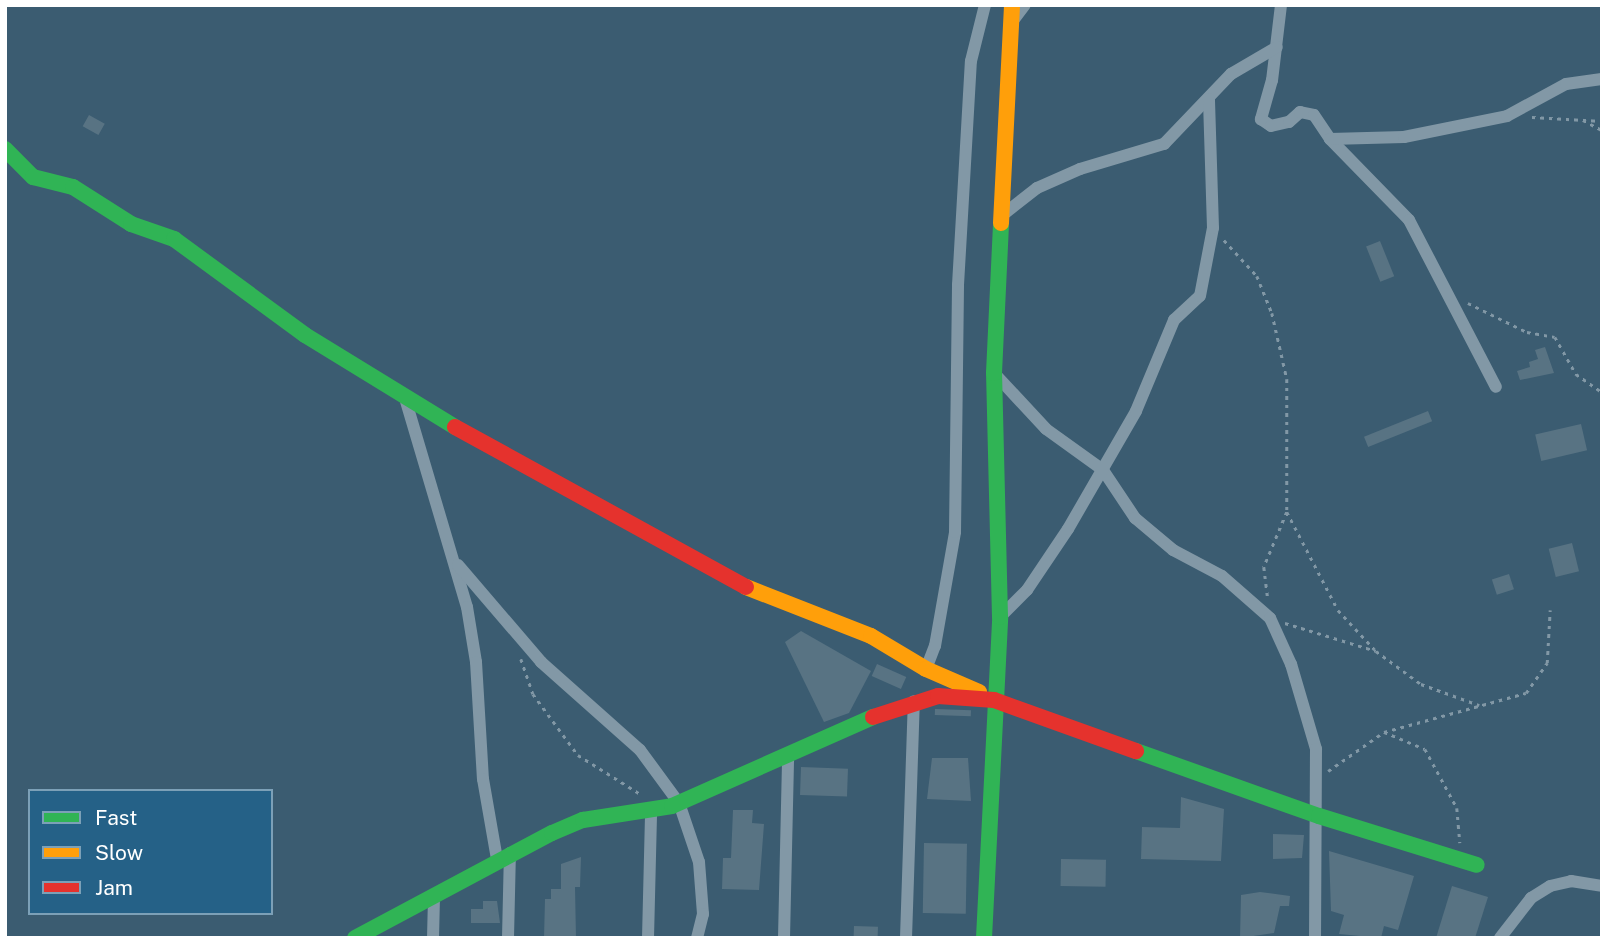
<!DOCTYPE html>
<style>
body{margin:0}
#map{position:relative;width:1607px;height:943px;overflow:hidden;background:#3b5c71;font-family:"Public Sans",sans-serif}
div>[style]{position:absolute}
.building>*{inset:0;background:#587383;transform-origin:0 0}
.path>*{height:2.5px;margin-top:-1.25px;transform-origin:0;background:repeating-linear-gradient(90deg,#8298a6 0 3.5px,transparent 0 8.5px)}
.street>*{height:12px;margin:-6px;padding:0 6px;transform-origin:6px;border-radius:6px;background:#8298a6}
.fast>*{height:16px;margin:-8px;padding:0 8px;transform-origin:8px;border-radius:8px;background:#30b455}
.slow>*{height:16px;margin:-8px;padding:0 8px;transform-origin:8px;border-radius:8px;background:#ff9f0a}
.jam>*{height:16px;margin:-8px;padding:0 8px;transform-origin:8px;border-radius:8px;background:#e5322d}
span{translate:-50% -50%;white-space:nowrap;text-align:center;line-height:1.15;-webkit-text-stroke:6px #256187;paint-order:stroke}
.frame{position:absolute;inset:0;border:7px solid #fff;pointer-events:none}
.legend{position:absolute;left:28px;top:789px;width:245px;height:126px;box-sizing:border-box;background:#256187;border:2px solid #7ca0b7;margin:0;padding:9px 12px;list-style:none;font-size:21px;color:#fff}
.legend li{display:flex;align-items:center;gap:14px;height:35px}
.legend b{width:35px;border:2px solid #7ca0b7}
</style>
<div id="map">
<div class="building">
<i style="left:89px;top:115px;width:18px;height:13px;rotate:29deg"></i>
<i style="left:1380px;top:241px;width:38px;height:15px;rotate:68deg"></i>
<i style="clip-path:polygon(1545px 347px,1554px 373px,1520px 380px,1517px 371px,1530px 367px,1529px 362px,1538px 359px,1535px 350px)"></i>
<i style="left:1428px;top:411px;width:11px;height:69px;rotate:68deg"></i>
<i style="left:1581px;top:424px;width:27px;height:47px;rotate:77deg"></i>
<i style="left:1572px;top:543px;width:29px;height:24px;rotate:76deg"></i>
<i style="left:1509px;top:574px;width:16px;height:18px;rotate:72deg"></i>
<i style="clip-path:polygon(801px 631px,871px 671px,849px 713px,824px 722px,785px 642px)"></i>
<i style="left:877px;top:664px;width:32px;height:13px;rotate:24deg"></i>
<i style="left:935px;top:709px;width:36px;height:6px;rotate:2deg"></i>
<i style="clip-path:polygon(932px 758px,968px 758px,971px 801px,927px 799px)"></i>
<i style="left:801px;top:767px;width:47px;height:28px;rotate:2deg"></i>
<i style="clip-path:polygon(1181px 797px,1224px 809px,1221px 861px,1141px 859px,1142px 827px,1180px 828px)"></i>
<i style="clip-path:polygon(733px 810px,753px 810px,752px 823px,764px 824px,759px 890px,722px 889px,723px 858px,731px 858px)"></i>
<i style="clip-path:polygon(1273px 834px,1304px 835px,1302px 858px,1273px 859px)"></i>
<i style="left:924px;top:843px;width:43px;height:70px;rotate:1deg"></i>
<i style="clip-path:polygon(1329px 851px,1414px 876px,1398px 930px,1384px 926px,1381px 938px,1339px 934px,1344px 915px,1331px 911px)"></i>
<i style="clip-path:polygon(581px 857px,580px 887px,575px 887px,576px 938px,544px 938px,545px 899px,551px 899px,551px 889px,561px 889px,561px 864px)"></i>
<i style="left:1061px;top:859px;width:45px;height:27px;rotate:1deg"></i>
<i style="clip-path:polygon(1452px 886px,1488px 897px,1475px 938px,1436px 938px)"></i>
<i style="clip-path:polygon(1260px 892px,1290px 896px,1289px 906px,1280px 906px,1274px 933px,1240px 938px,1241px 895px)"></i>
<i style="clip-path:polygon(483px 901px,497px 901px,500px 923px,471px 923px,471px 909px,483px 909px)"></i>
<i style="left:854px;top:926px;width:24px;height:12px;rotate:2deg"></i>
</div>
<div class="path">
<i style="left:1532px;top:117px;width:70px;rotate:3.3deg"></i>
<i style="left:1583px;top:120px;width:21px;rotate:28deg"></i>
<i style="left:1224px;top:240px;width:49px;rotate:47.5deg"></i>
<i style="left:1257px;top:276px;width:40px;rotate:68deg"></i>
<i style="left:1272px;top:313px;width:68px;rotate:77.2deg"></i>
<i style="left:1287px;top:379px;width:133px;rotate:90deg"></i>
<i style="left:1287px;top:512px;width:60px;rotate:112.7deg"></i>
<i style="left:1264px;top:567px;width:32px;rotate:83deg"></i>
<i style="left:1468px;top:303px;width:66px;rotate:26.2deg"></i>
<i style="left:1527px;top:332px;width:28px;rotate:10deg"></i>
<i style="left:1555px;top:337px;width:43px;rotate:60.4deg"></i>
<i style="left:1576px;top:374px;width:32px;rotate:35deg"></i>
<i style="left:1287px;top:512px;width:110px;rotate:62.5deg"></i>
<i style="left:1338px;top:610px;width:54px;rotate:47.2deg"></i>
<i style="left:1285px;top:623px;width:95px;rotate:17.1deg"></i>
<i style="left:1376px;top:651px;width:56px;rotate:36.3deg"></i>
<i style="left:1421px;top:684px;width:62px;rotate:19.9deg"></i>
<i style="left:521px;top:659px;width:37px;rotate:71deg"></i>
<i style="left:533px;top:694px;width:76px;rotate:53.6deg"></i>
<i style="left:578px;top:755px;width:75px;rotate:32deg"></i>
<i style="left:1384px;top:732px;width:44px;rotate:22.5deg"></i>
<i style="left:1425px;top:749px;width:67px;rotate:61.5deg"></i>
<i style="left:1457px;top:808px;width:35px;rotate:85deg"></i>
<i style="left:1328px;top:771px;width:68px;rotate:-34.9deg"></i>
<i style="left:1384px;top:732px;width:147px;rotate:-15.4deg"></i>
<i style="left:1526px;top:693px;width:37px;rotate:-55deg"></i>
<i style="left:1547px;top:663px;width:53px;rotate:-86.8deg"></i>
</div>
<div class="street">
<i style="left:1281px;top:5px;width:76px;rotate:96.8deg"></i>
<i style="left:1272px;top:80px;width:41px;rotate:105.8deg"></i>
<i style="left:1261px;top:119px;width:12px;rotate:35deg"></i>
<i style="left:1271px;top:126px;width:18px;rotate:-13deg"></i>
<i style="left:1289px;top:122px;width:15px;rotate:-42deg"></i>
<i style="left:1300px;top:112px;width:14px;rotate:12deg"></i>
<i style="left:1314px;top:115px;width:29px;rotate:56deg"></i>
<i style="left:1330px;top:139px;width:113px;rotate:45.7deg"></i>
<i style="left:1409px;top:220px;width:188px;rotate:62.5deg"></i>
<i style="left:1012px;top:22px;width:21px;rotate:-53deg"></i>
<i style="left:1330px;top:139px;width:74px;rotate:-1.5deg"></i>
<i style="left:1404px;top:137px;width:105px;rotate:-11.5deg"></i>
<i style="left:1507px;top:116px;width:67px;rotate:-28.5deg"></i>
<i style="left:1566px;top:84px;width:36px;rotate:-8deg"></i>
<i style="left:1000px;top:217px;width:47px;rotate:-38.1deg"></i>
<i style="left:1037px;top:188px;width:47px;rotate:-23.8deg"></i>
<i style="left:1080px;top:169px;width:88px;rotate:-16.6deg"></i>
<i style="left:1164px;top:144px;width:97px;rotate:-46.3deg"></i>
<i style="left:1231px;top:74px;width:53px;rotate:-30.4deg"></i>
<i style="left:994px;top:373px;width:76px;rotate:47.1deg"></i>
<i style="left:1046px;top:429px;width:70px;rotate:35.7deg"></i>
<i style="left:1103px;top:470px;width:58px;rotate:56.3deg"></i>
<i style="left:1135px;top:518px;width:50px;rotate:40.1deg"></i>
<i style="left:1173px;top:550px;width:55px;rotate:28deg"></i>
<i style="left:1222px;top:576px;width:64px;rotate:41.2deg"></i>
<i style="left:1270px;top:618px;width:51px;rotate:65.5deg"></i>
<i style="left:1291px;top:664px;width:89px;rotate:73.6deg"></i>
<i style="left:1316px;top:749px;width:189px;rotate:90.3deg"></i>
<i style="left:405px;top:398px;width:218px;rotate:73.5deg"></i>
<i style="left:467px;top:607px;width:56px;rotate:80.7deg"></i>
<i style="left:476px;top:662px;width:117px;rotate:86.6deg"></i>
<i style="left:483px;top:779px;width:81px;rotate:80.1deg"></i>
<i style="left:458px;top:565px;width:128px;rotate:49.4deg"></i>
<i style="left:541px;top:662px;width:132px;rotate:41.6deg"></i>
<i style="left:640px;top:750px;width:66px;rotate:53.7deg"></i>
<i style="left:679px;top:803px;width:62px;rotate:71.3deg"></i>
<i style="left:699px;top:862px;width:52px;rotate:85.6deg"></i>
<i style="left:703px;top:914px;width:25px;rotate:104deg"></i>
<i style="left:1000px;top:617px;width:38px;rotate:-45deg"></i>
<i style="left:1027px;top:590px;width:73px;rotate:-56.1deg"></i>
<i style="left:1068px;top:529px;width:136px;rotate:-60deg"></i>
<i style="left:1136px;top:411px;width:99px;rotate:-67.3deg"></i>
<i style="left:1174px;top:320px;width:35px;rotate:-43deg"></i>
<i style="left:1200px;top:296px;width:69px;rotate:-79.2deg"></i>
<i style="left:1213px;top:228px;width:129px;rotate:-91.8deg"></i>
<i style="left:926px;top:669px;width:25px;rotate:-69deg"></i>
<i style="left:935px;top:646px;width:116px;rotate:-80deg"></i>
<i style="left:955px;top:532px;width:247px;rotate:-89.3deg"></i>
<i style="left:958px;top:285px;width:224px;rotate:-86.7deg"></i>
<i style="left:971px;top:61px;width:58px;rotate:-76deg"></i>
<i style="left:433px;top:938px;width:41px;rotate:-88.6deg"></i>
<i style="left:508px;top:938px;width:85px;rotate:-88.7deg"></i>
<i style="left:648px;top:938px;width:126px;rotate:-88.6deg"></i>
<i style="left:784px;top:938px;width:183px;rotate:-88.7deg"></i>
<i style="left:906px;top:938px;width:237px;rotate:-88.1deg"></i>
<i style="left:1500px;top:938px;width:51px;rotate:-52.2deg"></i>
<i style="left:1531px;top:898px;width:22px;rotate:-32deg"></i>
<i style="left:1550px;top:886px;width:22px;rotate:-13deg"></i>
<i style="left:1571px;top:881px;width:31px;rotate:9deg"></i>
</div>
<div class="fast">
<i style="left:5px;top:149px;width:40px;rotate:45deg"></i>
<i style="left:33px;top:177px;width:41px;rotate:14deg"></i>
<i style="left:73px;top:187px;width:69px;rotate:32.5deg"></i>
<i style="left:131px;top:224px;width:46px;rotate:19.2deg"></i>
<i style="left:174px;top:239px;width:162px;rotate:36.2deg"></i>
<i style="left:305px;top:335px;width:176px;rotate:31.5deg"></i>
<i style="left:1136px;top:751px;width:194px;rotate:19.6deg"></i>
<i style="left:1319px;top:816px;width:165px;rotate:17.2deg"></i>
<i style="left:355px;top:938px;width:223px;rotate:-28.1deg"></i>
<i style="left:552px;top:833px;width:34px;rotate:-23deg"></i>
<i style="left:583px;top:820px;width:90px;rotate:-8.9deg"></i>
<i style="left:672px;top:806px;width:220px;rotate:-23.9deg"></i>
<i style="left:984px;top:938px;width:321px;rotate:-87.1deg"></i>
<i style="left:1000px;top:617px;width:244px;rotate:-91.4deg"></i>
<i style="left:994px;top:373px;width:150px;rotate:-87.3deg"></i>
</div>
<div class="slow">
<i style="left:1001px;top:223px;width:218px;rotate:-87.1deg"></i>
<i style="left:746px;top:587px;width:134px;rotate:21.4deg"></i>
<i style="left:871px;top:636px;width:64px;rotate:31deg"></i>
<i style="left:926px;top:669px;width:58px;rotate:23.5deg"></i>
</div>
<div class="jam">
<i style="left:455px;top:427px;width:332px;rotate:28.8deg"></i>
<i style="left:873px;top:717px;width:68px;rotate:-17.9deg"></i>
<i style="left:938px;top:696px;width:56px;rotate:4.1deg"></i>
<i style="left:994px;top:700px;width:151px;rotate:19.8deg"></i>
</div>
<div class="frame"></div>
<ul class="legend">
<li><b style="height:9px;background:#30b455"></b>Fast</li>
<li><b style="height:9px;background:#ff9f0a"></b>Slow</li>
<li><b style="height:9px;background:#e5322d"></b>Jam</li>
</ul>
</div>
